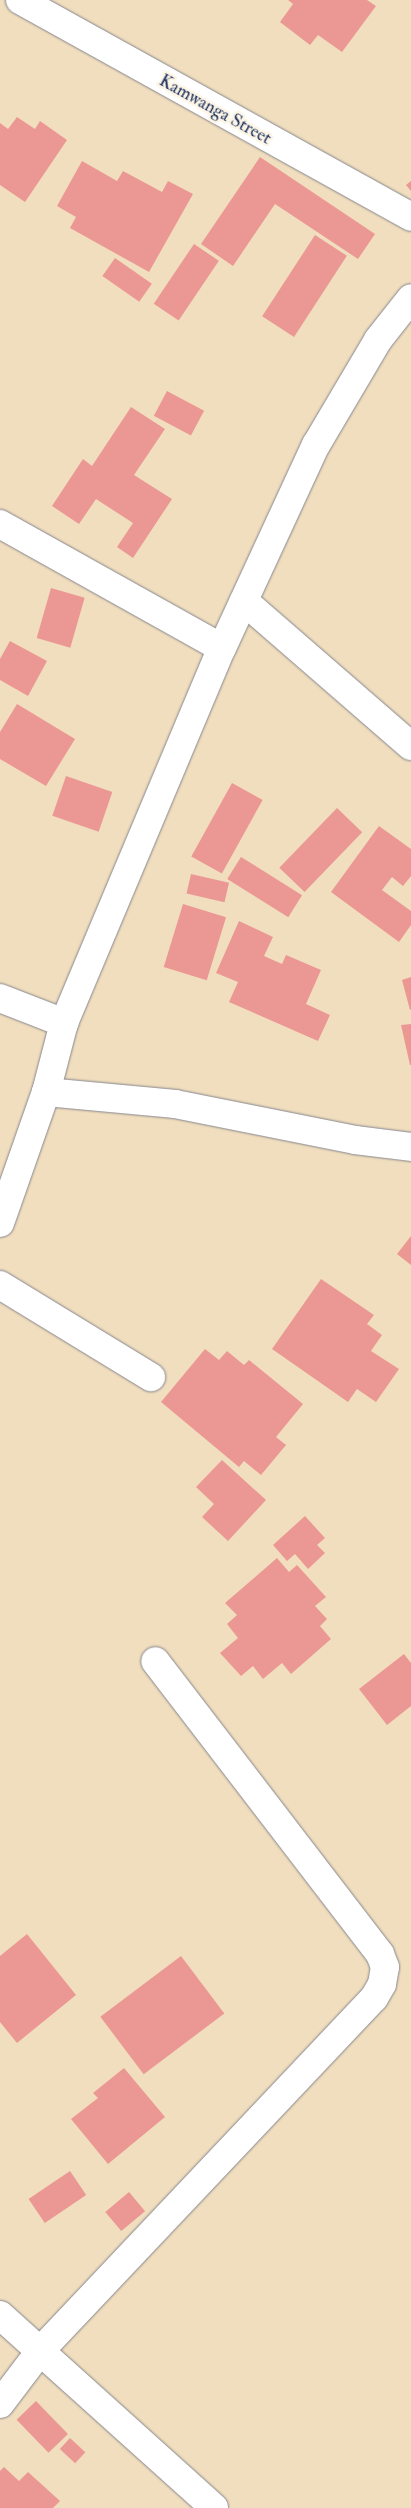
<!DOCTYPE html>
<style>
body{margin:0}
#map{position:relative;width:411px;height:2508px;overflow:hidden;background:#f1debe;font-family:"IM FELL Double Pica",serif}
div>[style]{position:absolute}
.building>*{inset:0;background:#eb9894;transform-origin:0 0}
.roads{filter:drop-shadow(0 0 1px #86868e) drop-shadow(0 0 1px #86868e)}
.street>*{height:28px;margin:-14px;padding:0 14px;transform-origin:14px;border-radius:14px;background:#fff}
span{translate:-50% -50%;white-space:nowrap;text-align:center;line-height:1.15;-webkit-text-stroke:5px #fcf5e5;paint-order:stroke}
.street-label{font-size:18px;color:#1b2f5e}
</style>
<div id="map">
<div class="building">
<i style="clip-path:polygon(288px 0,367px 0,376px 6px,342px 52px,318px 35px,310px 45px,280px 22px,293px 4px)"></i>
<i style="clip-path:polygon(17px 117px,35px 129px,40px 121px,67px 140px,25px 202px,0 185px,0 123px,8px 129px)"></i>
<i style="clip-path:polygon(260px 157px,375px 234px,358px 259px,275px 204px,233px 266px,201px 244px)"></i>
<i style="clip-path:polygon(82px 161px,117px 181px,123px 171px,162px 192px,168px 181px,193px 194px,149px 272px,70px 228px,76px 217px,57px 206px)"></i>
<i style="clip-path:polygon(411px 181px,411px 191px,406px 185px)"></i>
<i style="left:315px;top:235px;width:38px;height:97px;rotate:33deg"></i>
<i style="left:194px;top:244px;width:30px;height:72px;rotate:34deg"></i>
<i style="left:115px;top:258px;width:45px;height:22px;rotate:35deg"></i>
<i style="left:167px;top:391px;width:42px;height:28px;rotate:28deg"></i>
<i style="clip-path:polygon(131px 407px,165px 429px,134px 475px,172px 499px,133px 558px,117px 547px,133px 523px,96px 499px,79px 524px,52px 506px,83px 459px,92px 466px)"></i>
<i style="left:51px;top:588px;width:35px;height:52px;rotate:16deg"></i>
<i style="clip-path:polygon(10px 641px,47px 661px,28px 696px,0 680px,0 659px)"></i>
<i style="clip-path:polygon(17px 704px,75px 739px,46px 786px,0 759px,0 732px)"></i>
<i style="left:66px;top:776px;width:49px;height:42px;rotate:19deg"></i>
<i style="left:232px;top:783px;width:35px;height:84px;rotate:29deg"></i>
<i style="left:337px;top:808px;width:35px;height:83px;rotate:44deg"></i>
<i style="clip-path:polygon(379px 826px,411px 849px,411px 876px,403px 886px,392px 877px,382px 890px,411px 911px,411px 925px,399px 942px,331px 892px)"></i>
<i style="left:241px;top:857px;width:72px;height:26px;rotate:32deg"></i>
<i style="left:191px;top:874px;width:39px;height:20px;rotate:13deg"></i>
<i style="left:183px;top:904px;width:45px;height:66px;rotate:17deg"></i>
<i style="clip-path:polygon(239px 921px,273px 937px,264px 956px,282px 964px,286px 955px,321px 970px,306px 1004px,330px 1015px,318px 1041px,229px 1002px,238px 982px,216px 973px)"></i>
<i style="clip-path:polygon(411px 977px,411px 1009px,410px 1010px,402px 980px)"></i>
<i style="clip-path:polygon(411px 1024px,411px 1065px,410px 1065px,401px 1025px)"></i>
<i style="clip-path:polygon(411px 1236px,411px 1265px,397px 1254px)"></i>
<i style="clip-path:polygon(321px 1279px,374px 1315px,367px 1324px,382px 1335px,371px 1351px,399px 1369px,376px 1402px,357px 1389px,348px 1402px,272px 1349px)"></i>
<i style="clip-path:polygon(205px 1349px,219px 1360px,227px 1351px,244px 1365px,249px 1360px,303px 1404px,276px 1437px,286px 1445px,261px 1475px,244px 1461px,239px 1467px,161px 1402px)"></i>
<i style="clip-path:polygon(222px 1460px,266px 1500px,228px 1541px,202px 1517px,214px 1504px,196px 1487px)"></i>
<i style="clip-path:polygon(305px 1516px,325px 1538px,317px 1545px,325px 1553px,308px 1569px,295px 1554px,287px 1561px,273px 1545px)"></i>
<i style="clip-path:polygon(277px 1558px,289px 1572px,297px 1565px,326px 1597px,315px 1606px,327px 1619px,320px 1626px,331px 1639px,291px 1674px,282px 1663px,263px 1679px,253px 1666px,241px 1676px,220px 1653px,238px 1638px,227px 1624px,237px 1615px,225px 1603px)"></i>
<i style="clip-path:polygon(404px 1654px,411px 1663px,411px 1706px,387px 1725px,359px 1689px)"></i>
<i style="clip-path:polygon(27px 1934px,76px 1995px,17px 2043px,0 2022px,0 1956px)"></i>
<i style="left:181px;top:1956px;width:72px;height:101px;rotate:53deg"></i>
<i style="clip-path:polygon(124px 2068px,165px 2117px,108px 2164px,71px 2119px,98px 2098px,93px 2093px)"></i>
<i style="left:70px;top:2171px;width:29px;height:50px;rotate:56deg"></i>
<i style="left:129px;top:2192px;width:25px;height:31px;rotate:50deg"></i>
<i style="left:36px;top:2401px;width:46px;height:27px;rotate:46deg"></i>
<i style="left:70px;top:2438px;width:21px;height:15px;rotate:43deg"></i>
<i style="clip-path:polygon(4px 2467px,19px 2481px,28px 2472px,60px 2501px,53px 2508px,0 2508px,0 2471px)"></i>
</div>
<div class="roads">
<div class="street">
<i style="left:20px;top:0;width:447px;rotate:29deg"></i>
<i style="left:0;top:524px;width:254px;rotate:29.2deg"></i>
<i style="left:244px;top:601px;width:221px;rotate:41deg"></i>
<i style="left:0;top:998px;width:69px;rotate:21.3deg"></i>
<i style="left:46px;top:1092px;width:130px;rotate:5.3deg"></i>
<i style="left:175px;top:1104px;width:184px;rotate:11.3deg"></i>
<i style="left:355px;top:1140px;width:56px;rotate:7.1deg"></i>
<i style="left:0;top:1223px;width:139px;rotate:-70.7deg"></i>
<i style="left:46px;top:1092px;width:71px;rotate:-75.4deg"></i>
<i style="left:64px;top:1023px;width:407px;rotate:-67.2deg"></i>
<i style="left:222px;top:648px;width:224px;rotate:-65.2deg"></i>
<i style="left:316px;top:445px;width:122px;rotate:-59.4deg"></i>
<i style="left:378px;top:340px;width:53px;rotate:-51.8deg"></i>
<i style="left:0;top:1285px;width:177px;rotate:31.4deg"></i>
<i style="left:0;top:2315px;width:288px;rotate:42deg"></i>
<i style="left:0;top:2404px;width:68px;rotate:-52.8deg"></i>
<i style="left:41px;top:2350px;width:485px;rotate:-46.6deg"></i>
<i style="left:374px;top:1998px;width:16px;rotate:-60deg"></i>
<i style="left:382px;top:1984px;width:17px;rotate:-80deg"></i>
<i style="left:385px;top:1967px;width:14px;rotate:-111deg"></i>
<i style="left:380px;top:1954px;width:369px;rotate:-127.5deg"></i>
</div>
</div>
<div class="street-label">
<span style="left:215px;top:110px;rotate:29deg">Kamwanga Street</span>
</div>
</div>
